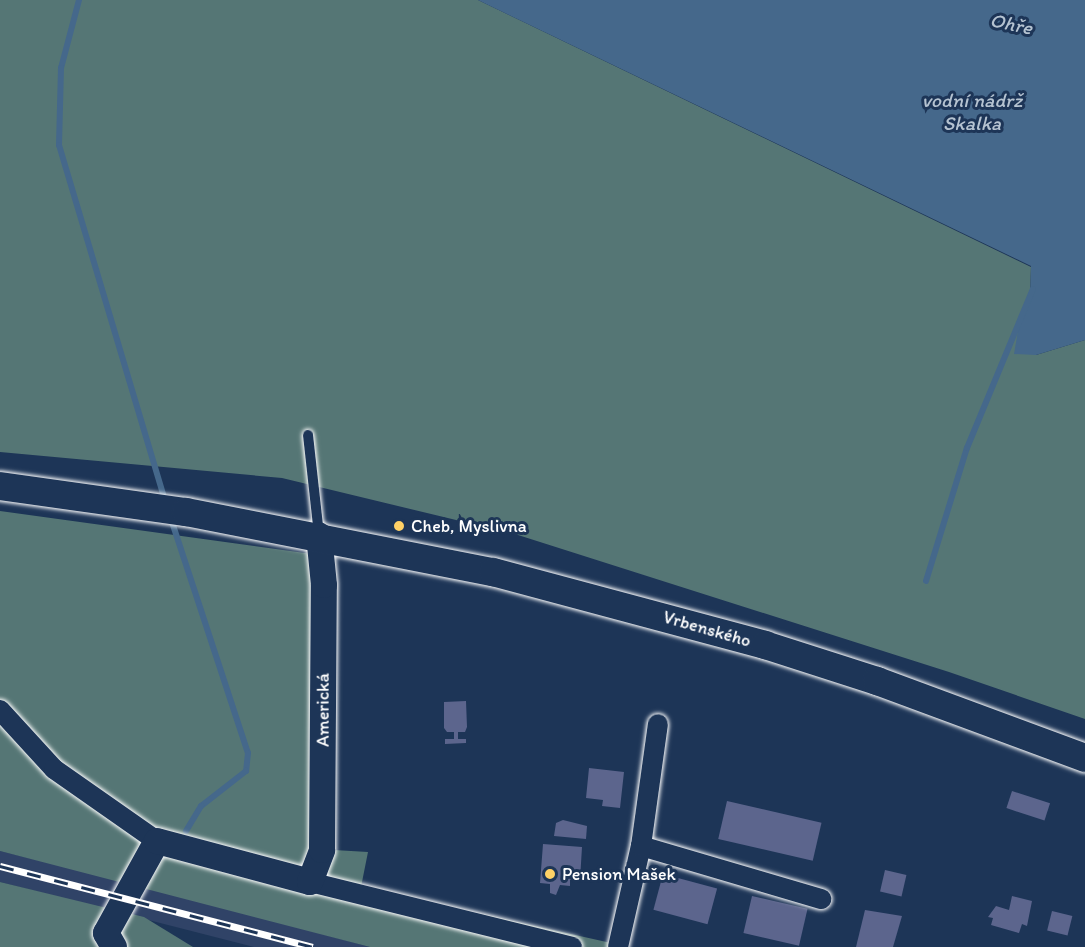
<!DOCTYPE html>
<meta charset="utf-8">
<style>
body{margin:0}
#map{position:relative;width:1085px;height:947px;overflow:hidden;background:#1d3557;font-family:Itim,sans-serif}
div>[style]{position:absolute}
.built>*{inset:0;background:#304367}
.green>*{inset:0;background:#557675}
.water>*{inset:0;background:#45688b}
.stream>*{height:6px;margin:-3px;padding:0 3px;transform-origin:3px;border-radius:3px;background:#45688b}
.building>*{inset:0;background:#5c658d;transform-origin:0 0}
.roads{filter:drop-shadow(0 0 2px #fff) drop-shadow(0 0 2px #fff)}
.service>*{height:10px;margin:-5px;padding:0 5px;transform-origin:5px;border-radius:5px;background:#1d3557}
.minor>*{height:20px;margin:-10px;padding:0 10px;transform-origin:10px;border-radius:10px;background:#1d3557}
.tertiary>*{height:26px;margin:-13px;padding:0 13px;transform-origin:13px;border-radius:13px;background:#1d3557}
.secondary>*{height:28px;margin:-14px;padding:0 14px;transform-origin:14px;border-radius:14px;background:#1d3557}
.rail>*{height:7px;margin-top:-3.5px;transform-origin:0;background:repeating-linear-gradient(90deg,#1d3557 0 14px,#fff 0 28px);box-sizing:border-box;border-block:2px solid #fff}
.dots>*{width:16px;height:16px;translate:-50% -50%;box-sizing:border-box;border:3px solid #1d3557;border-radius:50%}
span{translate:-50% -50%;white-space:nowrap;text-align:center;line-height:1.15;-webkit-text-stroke:6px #1d3557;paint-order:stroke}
.poi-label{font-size:18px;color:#fff}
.left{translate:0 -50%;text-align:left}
.street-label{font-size:18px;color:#fff}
.water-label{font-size:20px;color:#b5c3d1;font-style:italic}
</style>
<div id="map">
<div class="built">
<i style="clip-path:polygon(0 851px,152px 888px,370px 947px,254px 947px,0 882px)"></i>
</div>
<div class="green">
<i style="clip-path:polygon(0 0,478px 0,1031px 267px,1030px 299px,1020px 319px,1036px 355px,1085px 340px,1085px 719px,949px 672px,518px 535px,282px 478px,0 452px)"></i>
<i style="clip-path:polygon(0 511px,312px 554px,317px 849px,368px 852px,361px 887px,629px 947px,370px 947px,0 851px)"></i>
<i style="clip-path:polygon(0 882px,144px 917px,193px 947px,0 947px)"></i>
</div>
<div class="water">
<i style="clip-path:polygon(478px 0,1085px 0,1085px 340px,1036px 355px,1014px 354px,1020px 319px,1030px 299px,1031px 266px)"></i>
</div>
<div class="stream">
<i style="left:79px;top:0;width:70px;rotate:104.8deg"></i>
<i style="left:61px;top:68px;width:77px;rotate:91.5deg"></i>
<i style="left:59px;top:145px;width:371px;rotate:73.4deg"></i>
<i style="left:171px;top:519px;width:246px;rotate:71.8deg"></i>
<i style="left:248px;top:753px;width:18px;rotate:96deg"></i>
<i style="left:246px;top:771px;width:57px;rotate:142.1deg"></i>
<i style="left:201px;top:806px;width:29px;rotate:121deg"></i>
<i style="left:926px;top:581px;width:139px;rotate:-72.9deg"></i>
<i style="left:967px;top:448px;width:172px;rotate:-67.5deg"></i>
</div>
<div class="building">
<i style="clip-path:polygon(466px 701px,467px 727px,465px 732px,458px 732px,458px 739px,466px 739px,466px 743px,445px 744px,445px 739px,454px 739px,454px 732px,447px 732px,444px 728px,444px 702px)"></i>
<i style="clip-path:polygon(589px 768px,624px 772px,620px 808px,602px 806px,603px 800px,586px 798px)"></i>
<i style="left:1012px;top:791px;width:40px;height:18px;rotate:18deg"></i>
<i style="left:727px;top:801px;width:97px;height:39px;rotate:13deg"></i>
<i style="clip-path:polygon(563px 820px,587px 826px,586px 839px,554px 836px,556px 823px)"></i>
<i style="clip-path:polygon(543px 844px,582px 847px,580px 880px,570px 880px,570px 886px,560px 885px,556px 895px,550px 893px,550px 884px,540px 883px)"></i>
<i style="left:885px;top:870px;width:22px;height:22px;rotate:13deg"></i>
<i style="left:663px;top:874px;width:56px;height:37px;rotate:15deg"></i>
<i style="left:752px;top:896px;width:57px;height:38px;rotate:13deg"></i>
<i style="clip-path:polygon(1012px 896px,1032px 901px,1027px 926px,1022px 924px,1019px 933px,991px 925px,993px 918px,988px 917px,996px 906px,1009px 910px)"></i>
<i style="clip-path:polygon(865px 910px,902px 916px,893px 947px,856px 947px)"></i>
<i style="left:1052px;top:911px;width:21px;height:20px;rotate:14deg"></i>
</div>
<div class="roads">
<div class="service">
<i style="left:308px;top:435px;width:101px;rotate:83.7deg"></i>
</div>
<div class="minor">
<i style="left:0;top:710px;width:80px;rotate:47.5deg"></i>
<i style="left:54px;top:769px;width:126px;rotate:35deg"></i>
<i style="left:641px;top:846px;width:188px;rotate:16.4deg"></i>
<i style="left:310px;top:882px;width:270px;rotate:13.9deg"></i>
<i style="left:618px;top:947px;width:104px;rotate:-77.2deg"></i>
<i style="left:641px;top:846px;width:123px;rotate:-82.1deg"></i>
</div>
<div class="tertiary">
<i style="left:114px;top:947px;width:16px;rotate:-120deg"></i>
<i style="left:106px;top:933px;width:105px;rotate:-61deg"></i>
<i style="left:157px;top:841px;width:158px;rotate:15deg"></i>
<i style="left:310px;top:882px;width:34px;rotate:-69deg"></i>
<i style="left:322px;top:850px;width:265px;rotate:-89.6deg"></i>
<i style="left:324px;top:585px;width:50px;rotate:-95.7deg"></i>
</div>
<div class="secondary">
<i style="left:0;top:486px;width:188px;rotate:8deg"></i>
<i style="left:186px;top:512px;width:313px;rotate:11.1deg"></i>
<i style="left:493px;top:572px;width:282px;rotate:15deg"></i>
<i style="left:765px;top:645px;width:118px;rotate:17.8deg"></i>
<i style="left:877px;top:681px;width:222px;rotate:20.3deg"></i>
</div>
</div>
<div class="rail">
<i style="left:0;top:866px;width:323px;rotate:14.5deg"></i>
</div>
<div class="dots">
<i style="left:399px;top:526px;background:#ffd166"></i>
<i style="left:550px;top:874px;background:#ffd166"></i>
</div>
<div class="poi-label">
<span class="left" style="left:411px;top:526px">Cheb, Myslivna</span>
<span class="left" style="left:562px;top:874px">Pension Mašek</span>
</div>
<div class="street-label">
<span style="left:707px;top:629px;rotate:16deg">Vrbenského</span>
<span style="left:323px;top:710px;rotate:-90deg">Americká</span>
</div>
<div class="water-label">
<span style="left:1011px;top:24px;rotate:12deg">Ohře</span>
<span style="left:972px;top:112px">vodní nádrž<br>Skalka</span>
</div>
</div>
